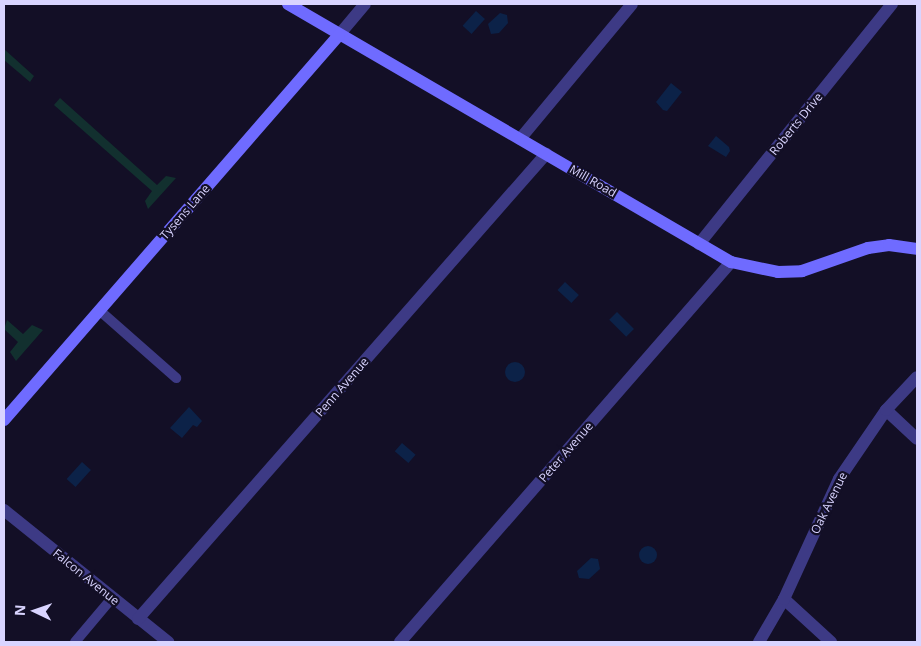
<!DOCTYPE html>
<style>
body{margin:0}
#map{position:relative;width:921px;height:646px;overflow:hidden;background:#130f26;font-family:"Open Sans",sans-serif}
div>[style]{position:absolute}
.green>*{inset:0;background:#12302f}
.water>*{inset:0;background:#0c2248;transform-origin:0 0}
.round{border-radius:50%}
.lane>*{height:10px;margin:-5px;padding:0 5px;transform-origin:5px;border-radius:5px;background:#3d3a85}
.street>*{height:12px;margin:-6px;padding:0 6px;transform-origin:6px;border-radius:6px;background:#3d3a85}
.secondary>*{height:12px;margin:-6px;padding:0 6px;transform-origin:6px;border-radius:6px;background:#6f6bff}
span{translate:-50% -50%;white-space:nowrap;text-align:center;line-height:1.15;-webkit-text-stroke:4.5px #130f26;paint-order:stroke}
.street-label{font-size:12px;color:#d9d4ff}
.frame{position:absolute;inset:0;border:5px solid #d9d4ff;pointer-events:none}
.north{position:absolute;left:10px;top:586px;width:50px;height:50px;-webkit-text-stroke:4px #130f26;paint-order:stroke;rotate:273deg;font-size:14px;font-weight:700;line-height:20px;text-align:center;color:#d9d4ff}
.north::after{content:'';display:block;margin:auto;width:18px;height:22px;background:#d9d4ff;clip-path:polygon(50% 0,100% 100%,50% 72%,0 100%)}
</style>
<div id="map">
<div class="green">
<i style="clip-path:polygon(4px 49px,34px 76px,30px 82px,4px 60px)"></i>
<i style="clip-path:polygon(60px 98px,157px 185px,166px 176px,176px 178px,148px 209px,145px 201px,152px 191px,54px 105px)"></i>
<i style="clip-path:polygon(7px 320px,23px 334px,32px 325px,43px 330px,16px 361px,10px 352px,18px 342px,4px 329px)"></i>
</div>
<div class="water">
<i style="left:476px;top:11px;width:12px;height:20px;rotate:42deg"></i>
<i style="clip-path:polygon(500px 13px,507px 15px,508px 23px,499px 33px,491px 34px,488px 24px)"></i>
<i style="clip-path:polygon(671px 83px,682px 92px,667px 111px,663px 110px,656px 102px)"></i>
<i style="clip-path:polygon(716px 136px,729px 147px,730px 151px,726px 157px,708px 146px)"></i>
<i style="left:565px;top:282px;width:19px;height:11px;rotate:43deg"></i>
<i style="left:617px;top:312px;width:24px;height:11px;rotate:45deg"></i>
<i class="round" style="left:505px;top:362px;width:20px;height:20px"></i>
<i style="clip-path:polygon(189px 407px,202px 421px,197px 427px,193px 425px,182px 438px,170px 428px)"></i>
<i style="left:402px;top:443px;width:18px;height:11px;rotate:41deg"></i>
<i style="left:82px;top:462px;width:12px;height:23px;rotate:42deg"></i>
<i class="round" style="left:639px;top:546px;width:18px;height:18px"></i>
<i style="clip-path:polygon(591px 558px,598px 559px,600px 569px,589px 579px,579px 578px,577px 571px)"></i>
</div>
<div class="lane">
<i style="left:99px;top:310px;width:103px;rotate:41.4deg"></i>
<i style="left:75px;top:642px;width:57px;rotate:-49.9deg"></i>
</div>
<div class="street">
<i style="left:339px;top:35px;width:40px;rotate:-50deg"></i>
<i style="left:520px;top:139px;width:175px;rotate:-50.3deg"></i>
<i style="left:699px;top:244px;width:308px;rotate:-51.2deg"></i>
<i style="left:886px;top:410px;width:42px;rotate:43.1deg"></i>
<i style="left:4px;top:510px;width:211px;rotate:38.8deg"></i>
<i style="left:784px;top:599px;width:64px;rotate:42.5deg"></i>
<i style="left:138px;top:619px;width:619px;rotate:-48.74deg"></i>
<i style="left:400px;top:642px;width:504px;rotate:-48.94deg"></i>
<i style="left:759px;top:642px;width:50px;rotate:-59.8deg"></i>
<i style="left:784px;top:599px;width:132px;rotate:-65.4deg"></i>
<i style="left:839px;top:479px;width:83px;rotate:-55.7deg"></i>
<i style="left:886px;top:410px;width:45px;rotate:-46.8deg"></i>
</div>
<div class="secondary">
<i style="left:288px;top:4px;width:513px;rotate:30.22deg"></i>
<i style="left:731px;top:262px;width:48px;rotate:12deg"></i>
<i style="left:778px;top:272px;width:24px;rotate:-2deg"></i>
<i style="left:802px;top:271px;width:70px;rotate:-19.2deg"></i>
<i style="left:868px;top:248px;width:21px;rotate:-8deg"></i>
<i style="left:889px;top:245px;width:28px;rotate:8deg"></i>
<i style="left:4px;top:420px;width:510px;rotate:-48.97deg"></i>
</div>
<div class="street-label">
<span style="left:796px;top:124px;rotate:-51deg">Roberts Drive</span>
<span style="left:593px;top:181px;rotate:30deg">Mill Road</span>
<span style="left:185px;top:212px;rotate:-49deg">Tysens Lane</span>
<span style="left:342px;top:387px;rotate:-49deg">Penn Avenue</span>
<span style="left:566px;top:452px;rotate:-49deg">Peter Avenue</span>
<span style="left:829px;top:503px;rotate:-64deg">Oak Avenue</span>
<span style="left:86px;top:577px;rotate:39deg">Falcon Avenue</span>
</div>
<div class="frame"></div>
<div class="north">N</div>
</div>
